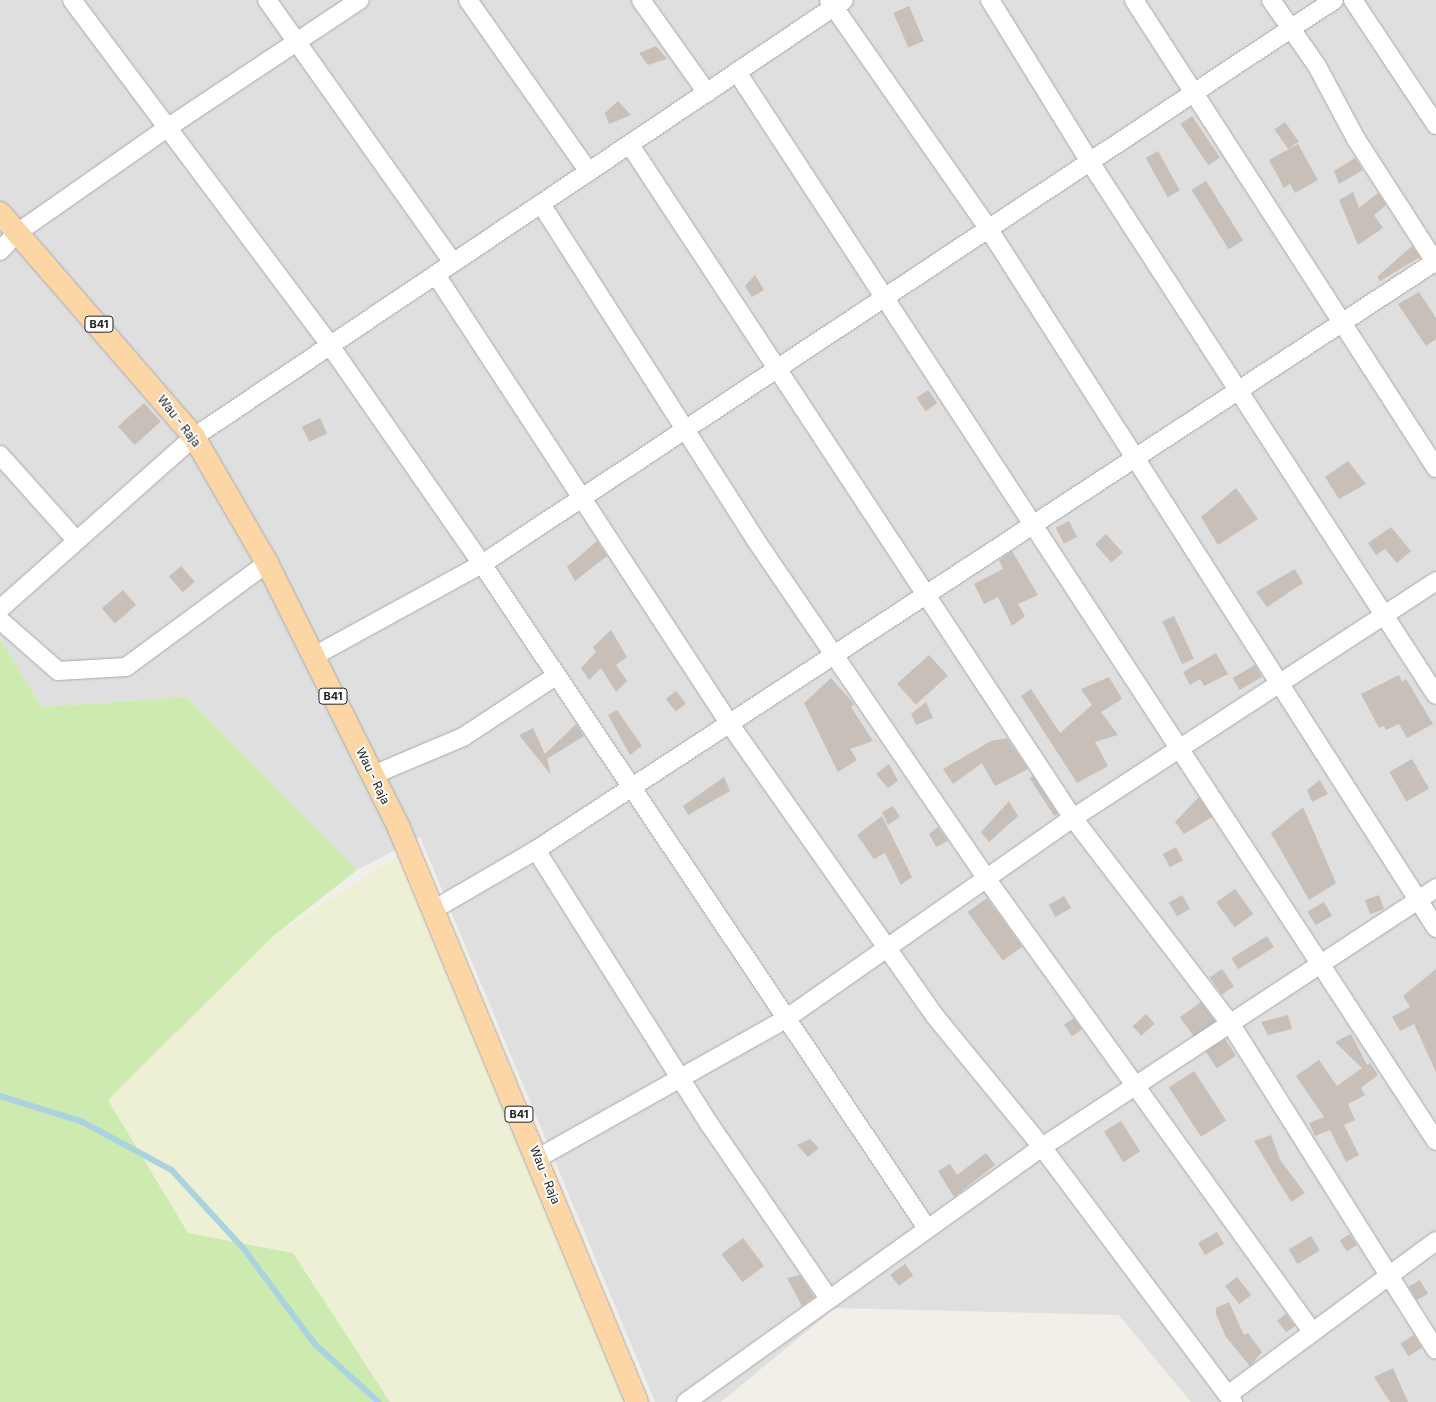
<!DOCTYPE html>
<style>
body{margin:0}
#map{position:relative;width:1436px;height:1402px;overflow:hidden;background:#f2efe9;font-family:Inter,sans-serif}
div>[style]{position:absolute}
.residential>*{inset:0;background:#e0dfdf}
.farmland>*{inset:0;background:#eef0d5}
.grass>*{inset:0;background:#cdebb0}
.stream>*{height:5.5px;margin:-2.75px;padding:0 2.75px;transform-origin:2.75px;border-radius:2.75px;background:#aad3df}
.building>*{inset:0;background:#c7bfb8;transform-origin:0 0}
.roads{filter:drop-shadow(0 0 1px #a9a9a9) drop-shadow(0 0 1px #a9a9a9)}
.minor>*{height:18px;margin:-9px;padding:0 9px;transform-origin:9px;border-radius:9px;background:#fff}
.major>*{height:22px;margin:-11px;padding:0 11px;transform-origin:11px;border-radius:11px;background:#fcd6a4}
span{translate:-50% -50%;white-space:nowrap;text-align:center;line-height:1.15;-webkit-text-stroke:4px #fff;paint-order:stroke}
.shield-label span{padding:1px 4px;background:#fff;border:1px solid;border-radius:4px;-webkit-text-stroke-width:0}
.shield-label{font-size:11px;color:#222;font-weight:700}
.street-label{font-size:12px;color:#222}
</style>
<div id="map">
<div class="residential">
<i style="clip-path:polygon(0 0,1436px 0,1436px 1402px,1191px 1402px,1119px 1315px,835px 1308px,721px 1402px,655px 1402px,420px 837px,357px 870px,186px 697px,42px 707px,0 639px)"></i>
</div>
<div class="farmland">
<i style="clip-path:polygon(398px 856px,625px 1402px,390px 1402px,293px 1253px,188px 1233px,108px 1100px,272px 937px)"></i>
</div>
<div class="grass">
<i style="clip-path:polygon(0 639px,42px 707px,186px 697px,357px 870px,272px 937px,108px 1100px,188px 1233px,293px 1253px,390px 1402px,0 1402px)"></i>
</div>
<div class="stream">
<i style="left:0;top:1096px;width:85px;rotate:17.2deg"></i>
<i style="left:81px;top:1121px;width:103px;rotate:28.3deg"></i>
<i style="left:172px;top:1170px;width:108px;rotate:47.6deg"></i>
<i style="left:245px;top:1250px;width:117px;rotate:53.3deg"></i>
<i style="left:315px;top:1344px;width:86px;rotate:42.2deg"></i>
</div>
<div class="building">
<i style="left:909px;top:6px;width:38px;height:17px;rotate:67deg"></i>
<i style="clip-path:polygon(656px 46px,667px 59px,648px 65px,639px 53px)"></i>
<i style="clip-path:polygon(618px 101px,631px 115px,609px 124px,605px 113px)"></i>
<i style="left:1192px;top:116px;width:50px;height:14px;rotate:56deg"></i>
<i style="left:1285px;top:122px;width:24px;height:13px;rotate:55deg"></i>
<i style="clip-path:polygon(1298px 144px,1318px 180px,1295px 193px,1290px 184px,1284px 188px,1269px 160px)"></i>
<i style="left:1158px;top:151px;width:45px;height:14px;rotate:61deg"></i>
<i style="clip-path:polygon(1355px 158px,1363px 170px,1339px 184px,1334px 171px)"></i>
<i style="left:1206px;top:181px;width:70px;height:17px;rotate:58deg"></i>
<i style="clip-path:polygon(1353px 192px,1359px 208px,1378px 193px,1386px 205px,1374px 215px,1383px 228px,1358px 245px,1339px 200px)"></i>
<i style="clip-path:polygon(1412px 246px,1420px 257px,1380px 281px,1377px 277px)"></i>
<i style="clip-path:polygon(755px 275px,764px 290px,752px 297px,745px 286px)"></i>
<i style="clip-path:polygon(1419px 292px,1436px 318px,1436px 339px,1426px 346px,1398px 304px)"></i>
<i style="left:928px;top:390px;width:16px;height:14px;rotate:55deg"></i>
<i style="left:144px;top:403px;width:25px;height:35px;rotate:48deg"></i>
<i style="left:320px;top:418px;width:17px;height:20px;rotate:65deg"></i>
<i style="clip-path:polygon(1348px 461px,1366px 484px,1339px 499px,1325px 477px)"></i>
<i style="clip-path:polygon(1236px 488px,1258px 519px,1218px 545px,1201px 517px)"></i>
<i style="left:1069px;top:521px;width:18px;height:15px;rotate:63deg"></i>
<i style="clip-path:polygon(1391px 527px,1411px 551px,1397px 563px,1385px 549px,1376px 555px,1368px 543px)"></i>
<i style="left:1106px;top:534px;width:25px;height:15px;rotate:48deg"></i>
<i style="clip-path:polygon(597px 541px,607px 556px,575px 581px,567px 567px)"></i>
<i style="clip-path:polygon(1012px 551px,1038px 595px,1018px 604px,1025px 616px,1012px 626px,998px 597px,984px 604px,974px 584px,1003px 569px,999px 560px)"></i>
<i style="left:181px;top:566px;width:21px;height:16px;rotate:49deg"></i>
<i style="clip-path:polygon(1295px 569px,1303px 583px,1267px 607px,1256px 592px)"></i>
<i style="left:123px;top:590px;width:20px;height:28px;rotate:49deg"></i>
<i style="left:1174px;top:616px;width:47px;height:13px;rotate:65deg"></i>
<i style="clip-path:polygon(611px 630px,627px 657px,616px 665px,627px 681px,616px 692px,601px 668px,589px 680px,581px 668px,596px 652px,593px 647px)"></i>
<i style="clip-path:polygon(1216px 653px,1228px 674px,1204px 686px,1200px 679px,1190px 685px,1183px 672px)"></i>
<i style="left:929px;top:655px;width:28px;height:43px;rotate:48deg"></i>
<i style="left:1255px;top:665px;width:14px;height:26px;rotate:60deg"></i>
<i style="clip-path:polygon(1399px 675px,1402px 682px,1406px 679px,1433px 724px,1407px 738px,1399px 724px,1386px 730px,1384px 726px,1379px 728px,1361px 694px)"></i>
<i style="clip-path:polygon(1109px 677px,1122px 699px,1101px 712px,1118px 735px,1095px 742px,1108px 766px,1077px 783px,1021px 696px,1031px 689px,1060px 733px,1092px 705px,1081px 689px)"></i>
<i style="clip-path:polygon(831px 678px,854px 704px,851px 707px,873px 741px,850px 749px,857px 760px,838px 772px,804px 703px)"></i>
<i style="left:676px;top:691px;width:16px;height:13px;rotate:52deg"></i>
<i style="clip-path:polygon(926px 702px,933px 718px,916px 725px,911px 714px)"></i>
<i style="clip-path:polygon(617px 710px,642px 746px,630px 755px,608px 715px)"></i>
<i style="clip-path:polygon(576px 724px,584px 736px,547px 759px,551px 775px,519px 735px,533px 728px,545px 754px)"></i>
<i style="clip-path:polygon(1007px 738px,1028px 769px,995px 786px,982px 763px,953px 784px,943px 769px,991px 741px)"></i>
<i style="left:1412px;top:759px;width:34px;height:26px;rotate:60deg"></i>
<i style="clip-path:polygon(889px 764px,898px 781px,888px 788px,876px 774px)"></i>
<i style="left:1033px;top:776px;width:45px;height:4px;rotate:57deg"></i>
<i style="clip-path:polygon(724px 777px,730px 791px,688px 815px,683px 806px)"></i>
<i style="clip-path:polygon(1320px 780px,1328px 794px,1312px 802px,1307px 790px)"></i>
<i style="clip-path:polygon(1199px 797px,1212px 817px,1184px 834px,1175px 822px)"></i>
<i style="clip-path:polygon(1009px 801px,1018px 816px,989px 842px,981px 832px)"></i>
<i style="clip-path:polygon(893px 806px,900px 817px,888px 825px,882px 812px)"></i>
<i style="clip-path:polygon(1303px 807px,1336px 883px,1309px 900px,1271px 833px)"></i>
<i style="clip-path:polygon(882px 816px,912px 877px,901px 885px,885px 853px,874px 859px,857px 835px)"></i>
<i style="clip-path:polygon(938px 827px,948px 841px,936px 847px,929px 834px)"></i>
<i style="left:1176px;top:847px;width:15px;height:15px;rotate:62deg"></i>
<i style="left:1235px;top:889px;width:31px;height:23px;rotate:54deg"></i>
<i style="left:1182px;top:895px;width:16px;height:15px;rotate:60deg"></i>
<i style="left:1379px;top:895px;width:15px;height:15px;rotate:70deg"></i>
<i style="left:1064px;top:896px;width:14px;height:18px;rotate:60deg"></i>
<i style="left:987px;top:898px;width:60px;height:24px;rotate:54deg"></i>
<i style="left:1324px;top:902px;width:16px;height:19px;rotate:60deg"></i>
<i style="left:1267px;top:936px;width:13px;height:42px;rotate:58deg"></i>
<i style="left:1222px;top:969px;width:21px;height:15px;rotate:55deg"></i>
<i style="clip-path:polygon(1436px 969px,1436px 1072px,1414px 1024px,1400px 1031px,1392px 1017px,1410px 1007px,1403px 996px)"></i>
<i style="left:1201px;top:1002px;width:24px;height:26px;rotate:54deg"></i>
<i style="left:1146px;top:1014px;width:13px;height:18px;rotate:48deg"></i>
<i style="clip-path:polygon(1288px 1015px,1292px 1029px,1268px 1035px,1261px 1022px)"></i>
<i style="left:1074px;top:1018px;width:14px;height:12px;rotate:56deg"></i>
<i style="clip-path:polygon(1351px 1034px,1367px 1065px,1370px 1063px,1378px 1075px,1361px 1088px,1365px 1095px,1348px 1104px,1355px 1120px,1344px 1125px,1359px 1155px,1346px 1162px,1330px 1130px,1315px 1136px,1309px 1123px,1324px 1117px,1296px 1076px,1319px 1060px,1337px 1086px,1362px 1068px,1335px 1042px)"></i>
<i style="left:1225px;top:1039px;width:20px;height:23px;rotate:57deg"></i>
<i style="left:1194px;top:1071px;width:59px;height:30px;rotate:57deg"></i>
<i style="left:1121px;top:1121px;width:36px;height:20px;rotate:58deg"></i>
<i style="clip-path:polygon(1271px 1135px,1280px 1160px,1305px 1193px,1291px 1202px,1254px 1141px)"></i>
<i style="clip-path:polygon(810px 1139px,819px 1148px,808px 1157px,797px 1145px)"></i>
<i style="clip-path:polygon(986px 1153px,995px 1165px,954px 1197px,938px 1171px,950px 1164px,957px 1175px)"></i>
<i style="left:1217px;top:1232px;width:14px;height:22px;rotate:60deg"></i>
<i style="left:1350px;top:1234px;width:13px;height:12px;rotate:58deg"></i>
<i style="left:1311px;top:1236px;width:17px;height:26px;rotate:59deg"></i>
<i style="left:743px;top:1238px;width:35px;height:27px;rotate:53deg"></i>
<i style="left:905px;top:1264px;width:14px;height:18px;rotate:54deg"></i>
<i style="clip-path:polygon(800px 1275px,814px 1297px,802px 1306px,787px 1278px)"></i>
<i style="left:1237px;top:1277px;width:23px;height:15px;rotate:52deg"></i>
<i style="left:1420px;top:1280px;width:16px;height:13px;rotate:60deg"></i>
<i style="clip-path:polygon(1229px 1302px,1244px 1335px,1248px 1333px,1262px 1352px,1250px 1366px,1226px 1337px,1216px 1314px,1216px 1308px)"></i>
<i style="left:1286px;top:1314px;width:15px;height:11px;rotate:53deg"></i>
<i style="left:1414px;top:1335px;width:15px;height:16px;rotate:58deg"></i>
<i style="clip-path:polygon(1393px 1368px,1408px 1402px,1390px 1402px,1374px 1377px)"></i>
</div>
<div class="roads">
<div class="minor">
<i style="left:72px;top:0;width:429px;rotate:53.2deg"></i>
<i style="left:329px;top:344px;width:268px;rotate:55.2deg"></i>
<i style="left:482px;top:564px;width:799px;rotate:56.17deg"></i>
<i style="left:267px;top:0;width:322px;rotate:54.7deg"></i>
<i style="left:468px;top:0;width:210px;rotate:54.9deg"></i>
<i style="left:641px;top:0;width:114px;rotate:54.6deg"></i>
<i style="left:829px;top:0;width:278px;rotate:55.1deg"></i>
<i style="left:988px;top:228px;width:831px;rotate:57.38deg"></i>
<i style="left:990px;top:0;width:190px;rotate:58.3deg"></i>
<i style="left:1090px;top:162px;width:635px;rotate:57.01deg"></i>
<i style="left:1134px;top:0;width:557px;rotate:57.17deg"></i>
<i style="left:1271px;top:0;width:80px;rotate:55.1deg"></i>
<i style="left:1317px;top:66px;width:83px;rotate:61.9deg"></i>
<i style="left:1356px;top:139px;width:148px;rotate:57.2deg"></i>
<i style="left:1353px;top:0;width:150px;rotate:56.4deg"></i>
<i style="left:737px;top:72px;width:1277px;rotate:56.82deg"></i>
<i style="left:630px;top:145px;width:806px;rotate:56.65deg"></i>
<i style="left:1073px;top:818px;width:258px;rotate:52.6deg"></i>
<i style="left:1230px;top:1023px;width:386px;rotate:57.8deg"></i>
<i style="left:541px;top:204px;width:398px;rotate:57.4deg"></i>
<i style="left:755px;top:539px;width:410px;rotate:55.7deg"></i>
<i style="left:986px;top:878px;width:557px;rotate:54.28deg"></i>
<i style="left:0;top:251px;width:25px;rotate:-47deg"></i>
<i style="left:17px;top:233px;width:179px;rotate:-35deg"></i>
<i style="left:164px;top:130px;width:235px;rotate:-33.6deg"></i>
<i style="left:436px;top:275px;width:535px;rotate:56.81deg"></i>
<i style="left:729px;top:723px;width:357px;rotate:54.9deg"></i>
<i style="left:934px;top:1015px;width:171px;rotate:50.7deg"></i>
<i style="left:1042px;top:1147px;width:319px;rotate:53.2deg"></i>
<i style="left:0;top:455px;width:115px;rotate:48.2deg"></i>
<i style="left:0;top:609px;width:259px;rotate:-41.6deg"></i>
<i style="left:194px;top:437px;width:783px;rotate:-33.91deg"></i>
<i style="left:0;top:620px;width:77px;rotate:41.3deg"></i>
<i style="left:58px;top:671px;width:68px;rotate:-3.4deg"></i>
<i style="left:126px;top:667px;width:175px;rotate:-36.4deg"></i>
<i style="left:314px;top:656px;width:192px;rotate:-28.7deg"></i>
<i style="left:482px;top:564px;width:1022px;rotate:-33.5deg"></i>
<i style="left:373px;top:775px;width:98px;rotate:-22.9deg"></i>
<i style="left:463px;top:737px;width:111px;rotate:-33.3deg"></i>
<i style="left:536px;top:850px;width:325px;rotate:57.7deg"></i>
<i style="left:710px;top:1125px;width:211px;rotate:55.6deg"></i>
<i style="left:433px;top:910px;width:119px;rotate:-30.2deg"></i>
<i style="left:536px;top:850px;width:1076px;rotate:-33.2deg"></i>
<i style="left:538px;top:1158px;width:286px;rotate:-29.3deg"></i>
<i style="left:787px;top:1018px;width:349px;rotate:-35deg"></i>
<i style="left:1073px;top:818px;width:434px;rotate:-33.1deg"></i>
<i style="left:1228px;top:1395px;width:259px;rotate:-36.5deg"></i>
<i style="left:686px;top:1402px;width:438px;rotate:-35.6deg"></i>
<i style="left:1042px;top:1147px;width:472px;rotate:-33.3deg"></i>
</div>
<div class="major">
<i style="left:0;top:213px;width:296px;rotate:49.1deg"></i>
<i style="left:194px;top:437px;width:146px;rotate:59.9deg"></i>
<i style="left:267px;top:563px;width:296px;rotate:63.5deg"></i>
<i style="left:399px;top:828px;width:621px;rotate:67.48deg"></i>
</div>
</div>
<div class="shield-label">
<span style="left:99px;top:324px">B41</span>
<span style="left:333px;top:696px">B41</span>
<span style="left:519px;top:1114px">B41</span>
</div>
<div class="street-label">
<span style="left:179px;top:421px;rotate:52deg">Wau - Raja</span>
<span style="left:373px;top:776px;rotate:64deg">Wau - Raja</span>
<span style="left:545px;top:1175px;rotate:68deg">Wau - Raja</span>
</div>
</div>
